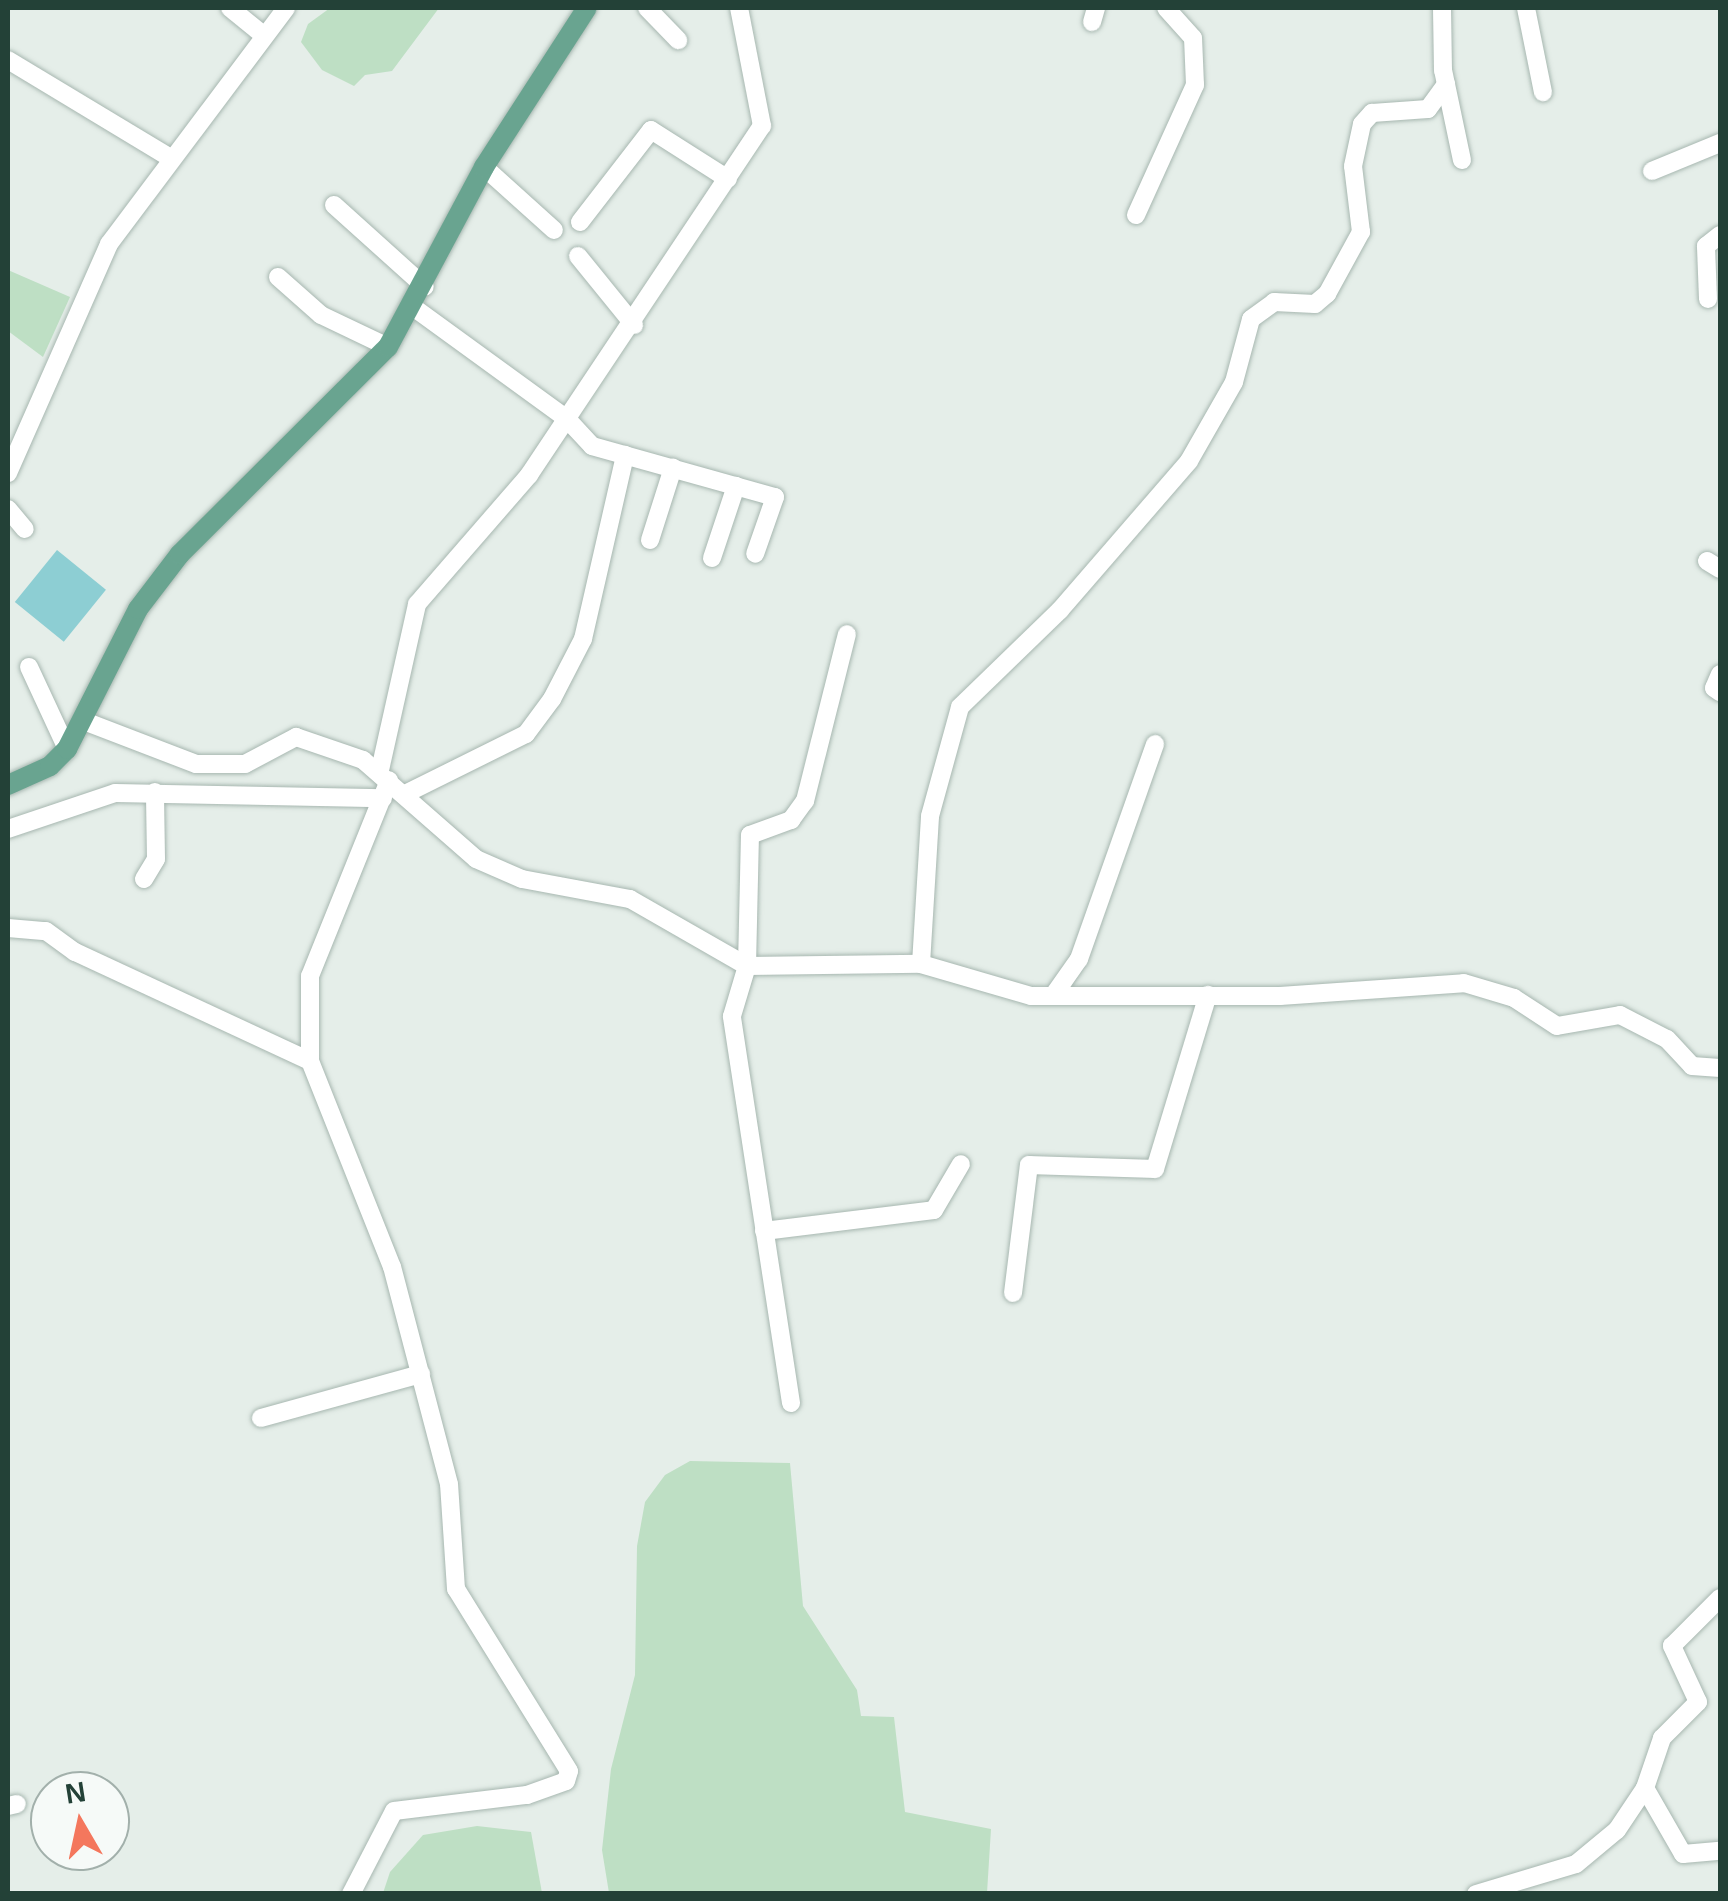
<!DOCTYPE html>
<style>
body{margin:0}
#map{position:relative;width:1728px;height:1901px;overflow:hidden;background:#e5eee9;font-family:Helvetica,sans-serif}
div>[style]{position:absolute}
.green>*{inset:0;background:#bedfc4}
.water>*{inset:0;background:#8dced3;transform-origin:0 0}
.roads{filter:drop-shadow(0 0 2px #a7b7b0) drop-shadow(0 0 2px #a7b7b0)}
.minor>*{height:18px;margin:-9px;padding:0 9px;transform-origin:9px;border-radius:9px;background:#fff}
.major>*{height:20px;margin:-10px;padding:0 10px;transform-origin:10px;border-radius:10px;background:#69a490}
span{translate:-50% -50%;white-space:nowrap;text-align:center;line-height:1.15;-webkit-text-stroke:8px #f6faf8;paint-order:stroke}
.frame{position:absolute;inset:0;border:10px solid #234137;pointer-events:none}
.north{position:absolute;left:30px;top:1771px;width:100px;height:100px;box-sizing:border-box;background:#f6faf8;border:2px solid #a2b0ab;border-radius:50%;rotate:351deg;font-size:28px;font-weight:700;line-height:40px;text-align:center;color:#234137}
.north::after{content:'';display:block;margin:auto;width:35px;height:45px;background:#f4775d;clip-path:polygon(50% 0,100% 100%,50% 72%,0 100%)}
</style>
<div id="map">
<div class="green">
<i style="clip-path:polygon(330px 8px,439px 8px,392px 71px,365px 75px,354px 86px,322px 70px,301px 42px,308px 24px)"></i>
<i style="clip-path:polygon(8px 270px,70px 297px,43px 357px,8px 331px)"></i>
<i style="clip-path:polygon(690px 1461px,790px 1463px,803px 1606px,857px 1690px,861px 1716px,894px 1717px,905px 1812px,991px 1829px,987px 1893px,609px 1893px,602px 1850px,611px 1769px,635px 1675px,637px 1546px,645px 1502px,665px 1475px)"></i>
<i style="clip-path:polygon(477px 1826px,531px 1832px,542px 1893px,383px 1893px,390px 1872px,423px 1835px)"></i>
</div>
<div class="water">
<i style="left:57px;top:550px;width:63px;height:67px;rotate:39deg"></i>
</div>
<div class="roads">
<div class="minor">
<i style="left:230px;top:8px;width:41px;rotate:39.1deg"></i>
<i style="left:647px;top:8px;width:45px;rotate:45.9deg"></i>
<i style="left:1442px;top:8px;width:62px;rotate:89.1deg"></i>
<i style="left:1443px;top:70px;width:92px;rotate:78.1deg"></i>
<i style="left:1526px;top:8px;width:86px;rotate:78.6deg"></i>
<i style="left:1092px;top:22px;width:15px;rotate:-74deg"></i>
<i style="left:8px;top:60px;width:188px;rotate:31.1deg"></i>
<i style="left:484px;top:167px;width:94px;rotate:42deg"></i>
<i style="left:1652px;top:171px;width:74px;rotate:-22.4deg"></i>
<i style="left:334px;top:205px;width:122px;rotate:42deg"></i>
<i style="left:1136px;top:215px;width:143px;rotate:-65.6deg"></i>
<i style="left:1195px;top:85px;width:47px;rotate:-92.4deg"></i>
<i style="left:1193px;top:38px;width:40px;rotate:-132deg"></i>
<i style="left:580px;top:222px;width:116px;rotate:-52.3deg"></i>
<i style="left:651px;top:130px;width:91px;rotate:32.5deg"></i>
<i style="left:578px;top:256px;width:89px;rotate:50.9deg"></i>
<i style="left:278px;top:277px;width:57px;rotate:41.5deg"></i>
<i style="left:321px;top:315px;width:74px;rotate:25.5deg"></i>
<i style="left:1708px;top:299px;width:53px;rotate:-92.2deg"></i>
<i style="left:1706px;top:246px;width:18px;rotate:-38deg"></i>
<i style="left:413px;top:307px;width:190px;rotate:36deg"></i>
<i style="left:567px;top:419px;width:37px;rotate:47deg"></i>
<i style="left:592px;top:446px;width:190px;rotate:15.6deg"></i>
<i style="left:775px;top:497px;width:60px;rotate:109.3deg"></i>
<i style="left:8px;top:473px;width:250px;rotate:-66.2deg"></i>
<i style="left:109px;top:244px;width:295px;rotate:-53.1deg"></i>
<i style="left:8px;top:509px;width:26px;rotate:50deg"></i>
<i style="left:650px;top:540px;width:76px;rotate:-72.3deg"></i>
<i style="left:712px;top:558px;width:76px;rotate:-71.6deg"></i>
<i style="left:1707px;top:561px;width:15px;rotate:32deg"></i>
<i style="left:29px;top:667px;width:90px;rotate:65.1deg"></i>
<i style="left:1720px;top:674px;width:15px;rotate:113deg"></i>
<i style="left:1714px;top:688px;width:7px;rotate:34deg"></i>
<i style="left:84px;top:721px;width:120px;rotate:21deg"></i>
<i style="left:196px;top:764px;width:49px"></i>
<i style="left:245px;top:764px;width:58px;rotate:-27.9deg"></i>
<i style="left:296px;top:737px;width:71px;rotate:18.9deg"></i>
<i style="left:363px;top:760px;width:150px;rotate:41.2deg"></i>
<i style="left:476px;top:859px;width:50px;rotate:23.5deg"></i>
<i style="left:522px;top:879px;width:110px;rotate:10.5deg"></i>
<i style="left:630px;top:899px;width:135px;rotate:29.8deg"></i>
<i style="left:747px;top:966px;width:174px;rotate:-0.7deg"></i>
<i style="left:921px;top:964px;width:115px;rotate:16.2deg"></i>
<i style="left:1031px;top:996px;width:249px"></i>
<i style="left:1280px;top:996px;width:184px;rotate:-4deg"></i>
<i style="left:1464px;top:983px;width:52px;rotate:16.7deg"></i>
<i style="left:1514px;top:998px;width:51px;rotate:33.1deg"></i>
<i style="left:1557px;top:1026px;width:64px;rotate:-9.9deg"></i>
<i style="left:1620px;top:1015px;width:53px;rotate:27.1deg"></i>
<i style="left:1667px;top:1039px;width:37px;rotate:47deg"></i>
<i style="left:1692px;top:1066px;width:28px;rotate:4deg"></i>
<i style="left:380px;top:770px;width:170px;rotate:-77.4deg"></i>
<i style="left:417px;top:604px;width:171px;rotate:-49deg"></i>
<i style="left:529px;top:475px;width:420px;rotate:-56.3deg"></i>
<i style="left:762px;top:126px;width:120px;rotate:-101deg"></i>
<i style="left:405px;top:794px;width:135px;rotate:-26.4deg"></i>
<i style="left:526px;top:734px;width:44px;rotate:-53.4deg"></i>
<i style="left:552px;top:699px;width:68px;rotate:-62.7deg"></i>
<i style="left:583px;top:639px;width:189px;rotate:-77.1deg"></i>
<i style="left:8px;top:829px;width:113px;rotate:-18.6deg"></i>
<i style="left:115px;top:793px;width:268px;rotate:1.1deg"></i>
<i style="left:144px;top:879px;width:23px;rotate:-59deg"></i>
<i style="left:156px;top:859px;width:67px;rotate:-90.9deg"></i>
<i style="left:8px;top:928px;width:38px;rotate:5deg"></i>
<i style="left:46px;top:931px;width:36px;rotate:36deg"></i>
<i style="left:75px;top:952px;width:259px;rotate:24.9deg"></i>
<i style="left:921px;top:964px;width:148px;rotate:-86.5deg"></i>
<i style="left:930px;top:816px;width:113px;rotate:-74.6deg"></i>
<i style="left:960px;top:707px;width:139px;rotate:-44.1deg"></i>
<i style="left:1060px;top:610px;width:197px;rotate:-49.1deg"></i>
<i style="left:1189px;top:461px;width:91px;rotate:-60.3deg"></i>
<i style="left:1234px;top:382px;width:65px;rotate:-74.9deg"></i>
<i style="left:1251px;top:319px;width:29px;rotate:-36deg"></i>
<i style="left:1274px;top:302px;width:41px;rotate:2.8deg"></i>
<i style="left:1315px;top:304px;width:16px;rotate:-40deg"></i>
<i style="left:1327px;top:294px;width:71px;rotate:-61.3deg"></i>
<i style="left:1361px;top:232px;width:66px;rotate:-96.9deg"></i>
<i style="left:1353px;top:166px;width:43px;rotate:-77.9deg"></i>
<i style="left:1362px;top:124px;width:15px;rotate:-48deg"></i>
<i style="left:1372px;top:113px;width:56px;rotate:-4.1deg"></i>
<i style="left:1428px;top:109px;width:31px;rotate:-54deg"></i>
<i style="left:1053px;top:996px;width:45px;rotate:-54.9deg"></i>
<i style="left:1079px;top:959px;width:228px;rotate:-70.5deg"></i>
<i style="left:764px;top:1231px;width:171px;rotate:-7deg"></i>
<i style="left:934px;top:1210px;width:53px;rotate:-59.6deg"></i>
<i style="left:1013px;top:1293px;width:129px;rotate:-82.9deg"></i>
<i style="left:1029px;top:1165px;width:126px;rotate:1.8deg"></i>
<i style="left:1155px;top:1169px;width:182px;rotate:-73.1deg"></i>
<i style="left:791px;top:1403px;width:391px;rotate:-98.7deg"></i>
<i style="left:732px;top:1016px;width:52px;rotate:-73.3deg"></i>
<i style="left:747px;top:966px;width:131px;rotate:-88.7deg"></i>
<i style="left:750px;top:835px;width:44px;rotate:-20.1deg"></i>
<i style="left:791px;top:820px;width:24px;rotate:-54deg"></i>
<i style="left:805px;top:801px;width:172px;rotate:-75.9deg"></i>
<i style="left:261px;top:1418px;width:166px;rotate:-15.4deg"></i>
<i style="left:1645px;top:1788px;width:76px;rotate:60.1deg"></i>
<i style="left:1683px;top:1854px;width:37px;rotate:-5deg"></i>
<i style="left:8px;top:1806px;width:9px;rotate:-13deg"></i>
<i style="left:351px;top:1894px;width:93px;rotate:-62.6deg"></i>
<i style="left:394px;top:1811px;width:134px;rotate:-6.9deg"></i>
<i style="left:527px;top:1795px;width:41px;rotate:-19.7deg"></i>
<i style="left:566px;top:1781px;width:10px;rotate:-73deg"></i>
<i style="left:569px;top:1771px;width:214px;rotate:-121.8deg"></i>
<i style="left:456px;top:1589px;width:105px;rotate:-93.8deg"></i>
<i style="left:449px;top:1484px;width:224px;rotate:-104.7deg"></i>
<i style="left:392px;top:1267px;width:222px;rotate:-111.7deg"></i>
<i style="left:310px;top:1061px;width:85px;rotate:-90deg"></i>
<i style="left:310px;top:976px;width:211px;rotate:-68deg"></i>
<i style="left:1476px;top:1894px;width:104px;rotate:-16.7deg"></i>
<i style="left:1576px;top:1864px;width:53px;rotate:-39.7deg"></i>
<i style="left:1617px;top:1830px;width:50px;rotate:-56.3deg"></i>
<i style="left:1645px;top:1788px;width:53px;rotate:-71.2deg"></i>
<i style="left:1662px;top:1738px;width:51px;rotate:-45deg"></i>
<i style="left:1698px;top:1702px;width:62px;rotate:-114.9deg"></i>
<i style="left:1672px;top:1646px;width:68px;rotate:-45deg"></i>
</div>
<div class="major">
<i style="left:8px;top:785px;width:46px;rotate:-24.3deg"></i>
<i style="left:50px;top:766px;width:24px;rotate:-45deg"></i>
<i style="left:67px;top:749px;width:157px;rotate:-63.1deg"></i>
<i style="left:138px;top:609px;width:69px;rotate:-52.6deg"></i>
<i style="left:180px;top:554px;width:293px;rotate:-44.9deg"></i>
<i style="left:388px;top:347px;width:204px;rotate:-61.9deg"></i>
<i style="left:484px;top:167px;width:189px;rotate:-57.1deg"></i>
</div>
</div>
<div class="frame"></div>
<div class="north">N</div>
</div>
